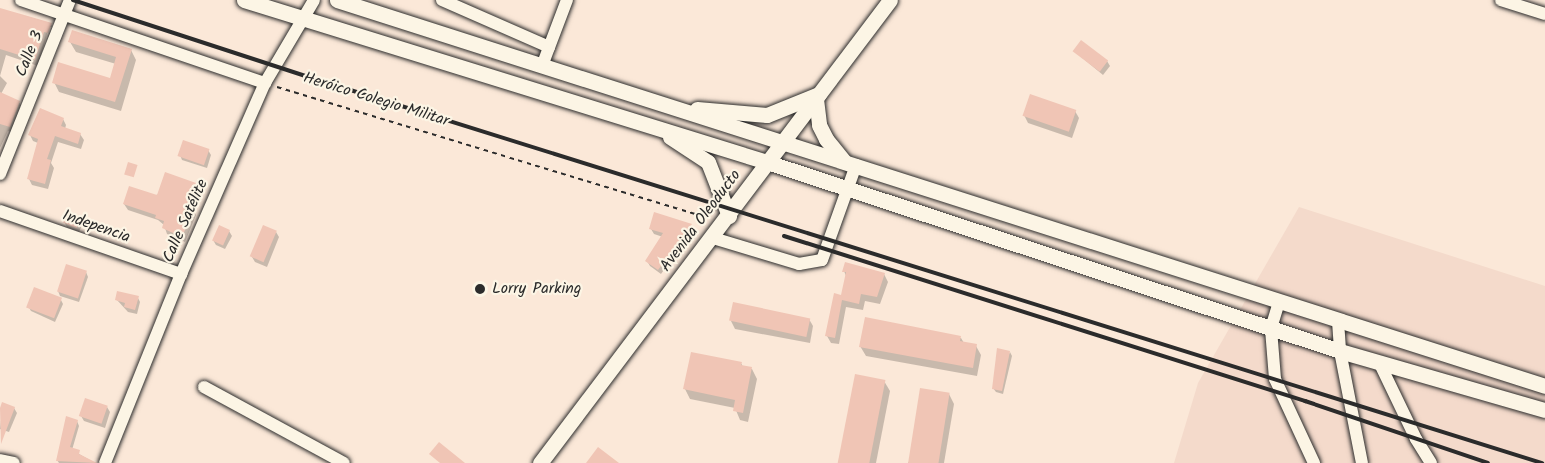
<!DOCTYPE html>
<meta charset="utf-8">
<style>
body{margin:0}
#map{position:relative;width:1545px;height:463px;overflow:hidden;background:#fbe8d8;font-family:Kalam,sans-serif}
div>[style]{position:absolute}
.built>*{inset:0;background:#f4dacb}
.shadow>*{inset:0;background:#0003}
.building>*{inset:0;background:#f0c5b5;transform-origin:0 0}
.path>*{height:2px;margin-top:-1px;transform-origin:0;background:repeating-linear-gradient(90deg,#2b2b2b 0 4.5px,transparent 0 9px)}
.roads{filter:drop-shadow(0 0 2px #2b2b2b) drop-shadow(0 0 2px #2b2b2b)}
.minor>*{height:12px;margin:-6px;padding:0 6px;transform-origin:6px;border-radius:6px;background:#fcf5e5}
.major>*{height:15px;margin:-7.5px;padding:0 7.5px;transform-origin:7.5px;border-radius:7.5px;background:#fcf5e5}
.rail>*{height:4px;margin:-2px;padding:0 2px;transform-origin:2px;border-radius:2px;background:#2b2b2b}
.dots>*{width:16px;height:16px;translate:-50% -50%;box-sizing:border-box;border:3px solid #fcf5e5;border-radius:50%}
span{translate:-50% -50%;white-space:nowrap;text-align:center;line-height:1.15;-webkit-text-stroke:4.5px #fcf5e5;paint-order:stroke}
.street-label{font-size:16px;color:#2b2b2b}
.poi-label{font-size:16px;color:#2b2b2b}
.left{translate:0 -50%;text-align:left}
</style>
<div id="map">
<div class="built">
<i style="clip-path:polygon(1299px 207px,1545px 286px,1545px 463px,1174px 463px,1198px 383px)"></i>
</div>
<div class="shadow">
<i style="clip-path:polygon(0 9px,51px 24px,54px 30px,51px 38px,48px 37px,52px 27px,49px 27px,38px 66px,6px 55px,0 76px,7px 83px,1px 94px,19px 102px,23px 108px,13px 133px,8px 131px,0 148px)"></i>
<i style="clip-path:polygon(70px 42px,131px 50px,136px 60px,121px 111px,59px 92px,54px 82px,111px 80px,116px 64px,76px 52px)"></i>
<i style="clip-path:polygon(1074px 51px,1107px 61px,1110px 66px,1103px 75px)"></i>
<i style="clip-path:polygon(1075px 111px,1079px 118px,1072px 138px,1028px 123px,1024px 115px)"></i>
<i style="clip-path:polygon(63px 119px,66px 125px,65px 129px,80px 134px,84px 140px,81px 149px,58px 142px,51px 163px,54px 168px,48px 189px,32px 185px,29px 179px,38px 143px,33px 141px,30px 135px)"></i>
<i style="clip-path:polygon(208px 150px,211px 155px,207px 168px,182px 160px,180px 155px)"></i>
<i style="clip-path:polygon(195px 184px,198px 190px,192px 208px,196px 215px,185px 242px,167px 234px,164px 225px,158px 220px,128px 210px,124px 204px)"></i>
<i style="clip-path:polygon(80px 219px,83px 223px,79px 232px,67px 227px,64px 222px)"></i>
<i style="clip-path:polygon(691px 226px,693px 230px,661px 274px,650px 266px,647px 261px,663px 237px,654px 234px,651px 229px)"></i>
<i style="clip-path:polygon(229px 231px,232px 236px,225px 249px,216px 245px,213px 240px)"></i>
<i style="clip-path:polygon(276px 232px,279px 237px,267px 267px,255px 262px,252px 257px)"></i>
<i style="clip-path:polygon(844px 271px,884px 274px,888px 282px,880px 304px,865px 301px,863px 310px,846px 307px,839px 344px,831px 343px,827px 336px,842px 297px,846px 276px)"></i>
<i style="clip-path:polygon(86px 272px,88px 277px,79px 302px,60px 296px,58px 291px)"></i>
<i style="clip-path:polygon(138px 298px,140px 302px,137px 314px,128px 312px,117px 300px)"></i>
<i style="clip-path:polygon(61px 300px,63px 304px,55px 322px,31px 311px,28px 306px)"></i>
<i style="clip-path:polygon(809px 319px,813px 326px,810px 343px,735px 329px,731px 321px)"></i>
<i style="clip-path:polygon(961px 338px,964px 343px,976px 346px,981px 355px,977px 376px,866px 356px,860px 346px)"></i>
<i style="clip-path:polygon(1010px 352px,1012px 356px,1003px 394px,996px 392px,993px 388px)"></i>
<i style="clip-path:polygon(741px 363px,743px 367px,752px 369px,757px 379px,748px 422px,740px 420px,735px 408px,690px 399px,685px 389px)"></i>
<i style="clip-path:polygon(884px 381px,890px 391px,876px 463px,839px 463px)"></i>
<i style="clip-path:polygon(949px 394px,954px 404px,944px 463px,908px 463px)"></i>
<i style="clip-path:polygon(3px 404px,14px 408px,17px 413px,9px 432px,0 429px)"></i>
<i style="clip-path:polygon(107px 407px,110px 412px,105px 428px,84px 421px,81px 416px)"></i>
<i style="clip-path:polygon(77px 421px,79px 426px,72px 450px,95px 463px,59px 463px,57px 460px)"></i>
</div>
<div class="building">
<i style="clip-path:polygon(0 8px,52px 23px,48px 33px,44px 32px,35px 60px,0 49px)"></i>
<i style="clip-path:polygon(72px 30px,132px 49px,115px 102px,52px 83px,58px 62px,110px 78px,116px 57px,68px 42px)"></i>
<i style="left:1081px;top:40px;width:34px;height:14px;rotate:37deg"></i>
<i style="clip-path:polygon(0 92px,20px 101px,10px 127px,0 124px)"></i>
<i style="left:1030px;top:94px;width:49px;height:23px;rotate:19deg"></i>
<i style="clip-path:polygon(40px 108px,64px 118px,61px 126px,81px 133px,78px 144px,55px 136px,47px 159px,51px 160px,45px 184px,27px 179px,38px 139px,28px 135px)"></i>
<i style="left:183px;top:140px;width:28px;height:17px;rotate:19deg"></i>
<i style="left:128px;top:162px;width:10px;height:13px;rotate:17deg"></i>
<i style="clip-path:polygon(165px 172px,196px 183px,188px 205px,194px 208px,182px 237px,162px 228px,164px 221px,155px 218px,156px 215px,123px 204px,129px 186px,157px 195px)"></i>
<i style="left:67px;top:212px;width:15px;height:11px;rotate:23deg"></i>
<i style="clip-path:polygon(654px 212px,692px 224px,658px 270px,645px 261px,663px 233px,649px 229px)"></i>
<i style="left:219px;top:225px;width:12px;height:17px;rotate:24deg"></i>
<i style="left:263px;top:225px;width:15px;height:34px;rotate:23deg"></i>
<i style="clip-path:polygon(845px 262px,885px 273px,877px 297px,861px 294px,859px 304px,842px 300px,835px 338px,825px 336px,834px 293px,841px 295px,846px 272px,842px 272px)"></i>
<i style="left:66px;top:264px;width:22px;height:29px;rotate:18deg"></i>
<i style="left:34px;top:287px;width:30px;height:22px;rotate:21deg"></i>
<i style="clip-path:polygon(117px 291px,139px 296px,135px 310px,124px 307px,125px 303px,115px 300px)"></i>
<i style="left:733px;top:302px;width:79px;height:19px;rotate:12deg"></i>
<i style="clip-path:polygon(865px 317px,961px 336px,960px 341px,977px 344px,973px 368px,859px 347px)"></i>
<i style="clip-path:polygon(997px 348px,1010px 351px,1002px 391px,992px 389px)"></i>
<i style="clip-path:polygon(691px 352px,742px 362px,741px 365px,752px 367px,743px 413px,733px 411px,735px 400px,683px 389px)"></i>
<i style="left:855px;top:374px;width:31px;height:91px;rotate:11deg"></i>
<i style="left:920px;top:388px;width:30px;height:76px;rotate:9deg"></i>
<i style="left:85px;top:398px;width:24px;height:19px;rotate:19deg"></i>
<i style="clip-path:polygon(2px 402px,15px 407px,1px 444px,0 408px)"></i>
<i style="clip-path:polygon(66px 416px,78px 420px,70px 447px,80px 450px,79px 454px,97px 463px,56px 461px)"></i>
<i style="clip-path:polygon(439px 442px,465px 463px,440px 463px,429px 454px)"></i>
<i style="clip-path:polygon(598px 447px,619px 463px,586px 463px)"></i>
</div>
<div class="path">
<i style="left:277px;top:87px;width:450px;rotate:16.9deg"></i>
</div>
<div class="roads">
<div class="minor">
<i style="left:21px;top:0;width:258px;rotate:18.8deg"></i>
<i style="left:442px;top:0;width:117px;rotate:23.7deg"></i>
<i style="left:1501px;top:0;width:46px;rotate:17.7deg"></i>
<i style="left:542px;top:66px;width:71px;rotate:-69.3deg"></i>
<i style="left:0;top:174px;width:188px;rotate:-68.1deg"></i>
<i style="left:0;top:211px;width:192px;rotate:19.2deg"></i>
<i style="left:713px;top:238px;width:90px;rotate:16.8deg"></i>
<i style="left:799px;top:264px;width:23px;rotate:-10deg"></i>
<i style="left:822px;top:260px;width:101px;rotate:-70.3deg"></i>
<i style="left:1279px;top:302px;width:28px;rotate:107deg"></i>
<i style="left:1271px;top:329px;width:50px;rotate:85.4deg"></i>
<i style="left:1275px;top:379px;width:93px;rotate:65.1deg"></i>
<i style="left:1338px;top:321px;width:30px;rotate:86deg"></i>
<i style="left:1340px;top:351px;width:114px;rotate:78.9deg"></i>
<i style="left:1379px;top:362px;width:85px;rotate:64.3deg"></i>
<i style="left:1416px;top:439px;width:28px;rotate:58deg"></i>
<i style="left:204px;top:387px;width:159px;rotate:28.5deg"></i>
<i style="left:0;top:460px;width:14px;rotate:12deg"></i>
<i style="left:105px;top:463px;width:204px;rotate:-68.1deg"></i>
<i style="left:181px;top:274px;width:209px;rotate:-66.3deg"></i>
<i style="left:265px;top:83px;width:96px;rotate:-59.4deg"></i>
</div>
<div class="major">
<i style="left:244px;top:0;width:548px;rotate:17.21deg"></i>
<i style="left:767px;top:162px;width:603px;rotate:18.25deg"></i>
<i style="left:1340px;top:351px;width:213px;rotate:16.1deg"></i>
<i style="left:337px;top:0;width:1268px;rotate:17.72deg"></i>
<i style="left:816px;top:99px;width:26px;rotate:83deg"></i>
<i style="left:819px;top:125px;width:16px;rotate:63deg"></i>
<i style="left:826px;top:139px;width:28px;rotate:51deg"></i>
<i style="left:697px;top:109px;width:70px;rotate:4.9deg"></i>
<i style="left:767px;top:115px;width:56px;rotate:-22deg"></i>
<i style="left:670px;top:137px;width:45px;rotate:33.3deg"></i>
<i style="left:708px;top:162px;width:58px;rotate:68.7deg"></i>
<i style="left:540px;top:463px;width:580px;rotate:-52.91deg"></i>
</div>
</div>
<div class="rail">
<i style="left:73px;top:0;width:251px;rotate:18.1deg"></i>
<i style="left:312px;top:78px;width:1289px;rotate:17.38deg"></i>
<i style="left:784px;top:236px;width:547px;rotate:17.57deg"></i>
<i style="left:1305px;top:401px;width:193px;rotate:18.7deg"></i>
</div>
<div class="dots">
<i style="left:480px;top:289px;background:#2b2b2b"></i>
</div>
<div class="street-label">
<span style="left:30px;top:54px;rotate:-68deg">Calle 3</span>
<span style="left:376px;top:100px;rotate:17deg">Heróico Colegio Militar</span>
<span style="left:186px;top:221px;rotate:-66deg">Calle Satélite</span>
<span style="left:701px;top:221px;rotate:-53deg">Avenida Oleoducto</span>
<span style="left:96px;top:227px;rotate:19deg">Indepencia</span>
</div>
<div class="poi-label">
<span class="left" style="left:492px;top:289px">Lorry Parking</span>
</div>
</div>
